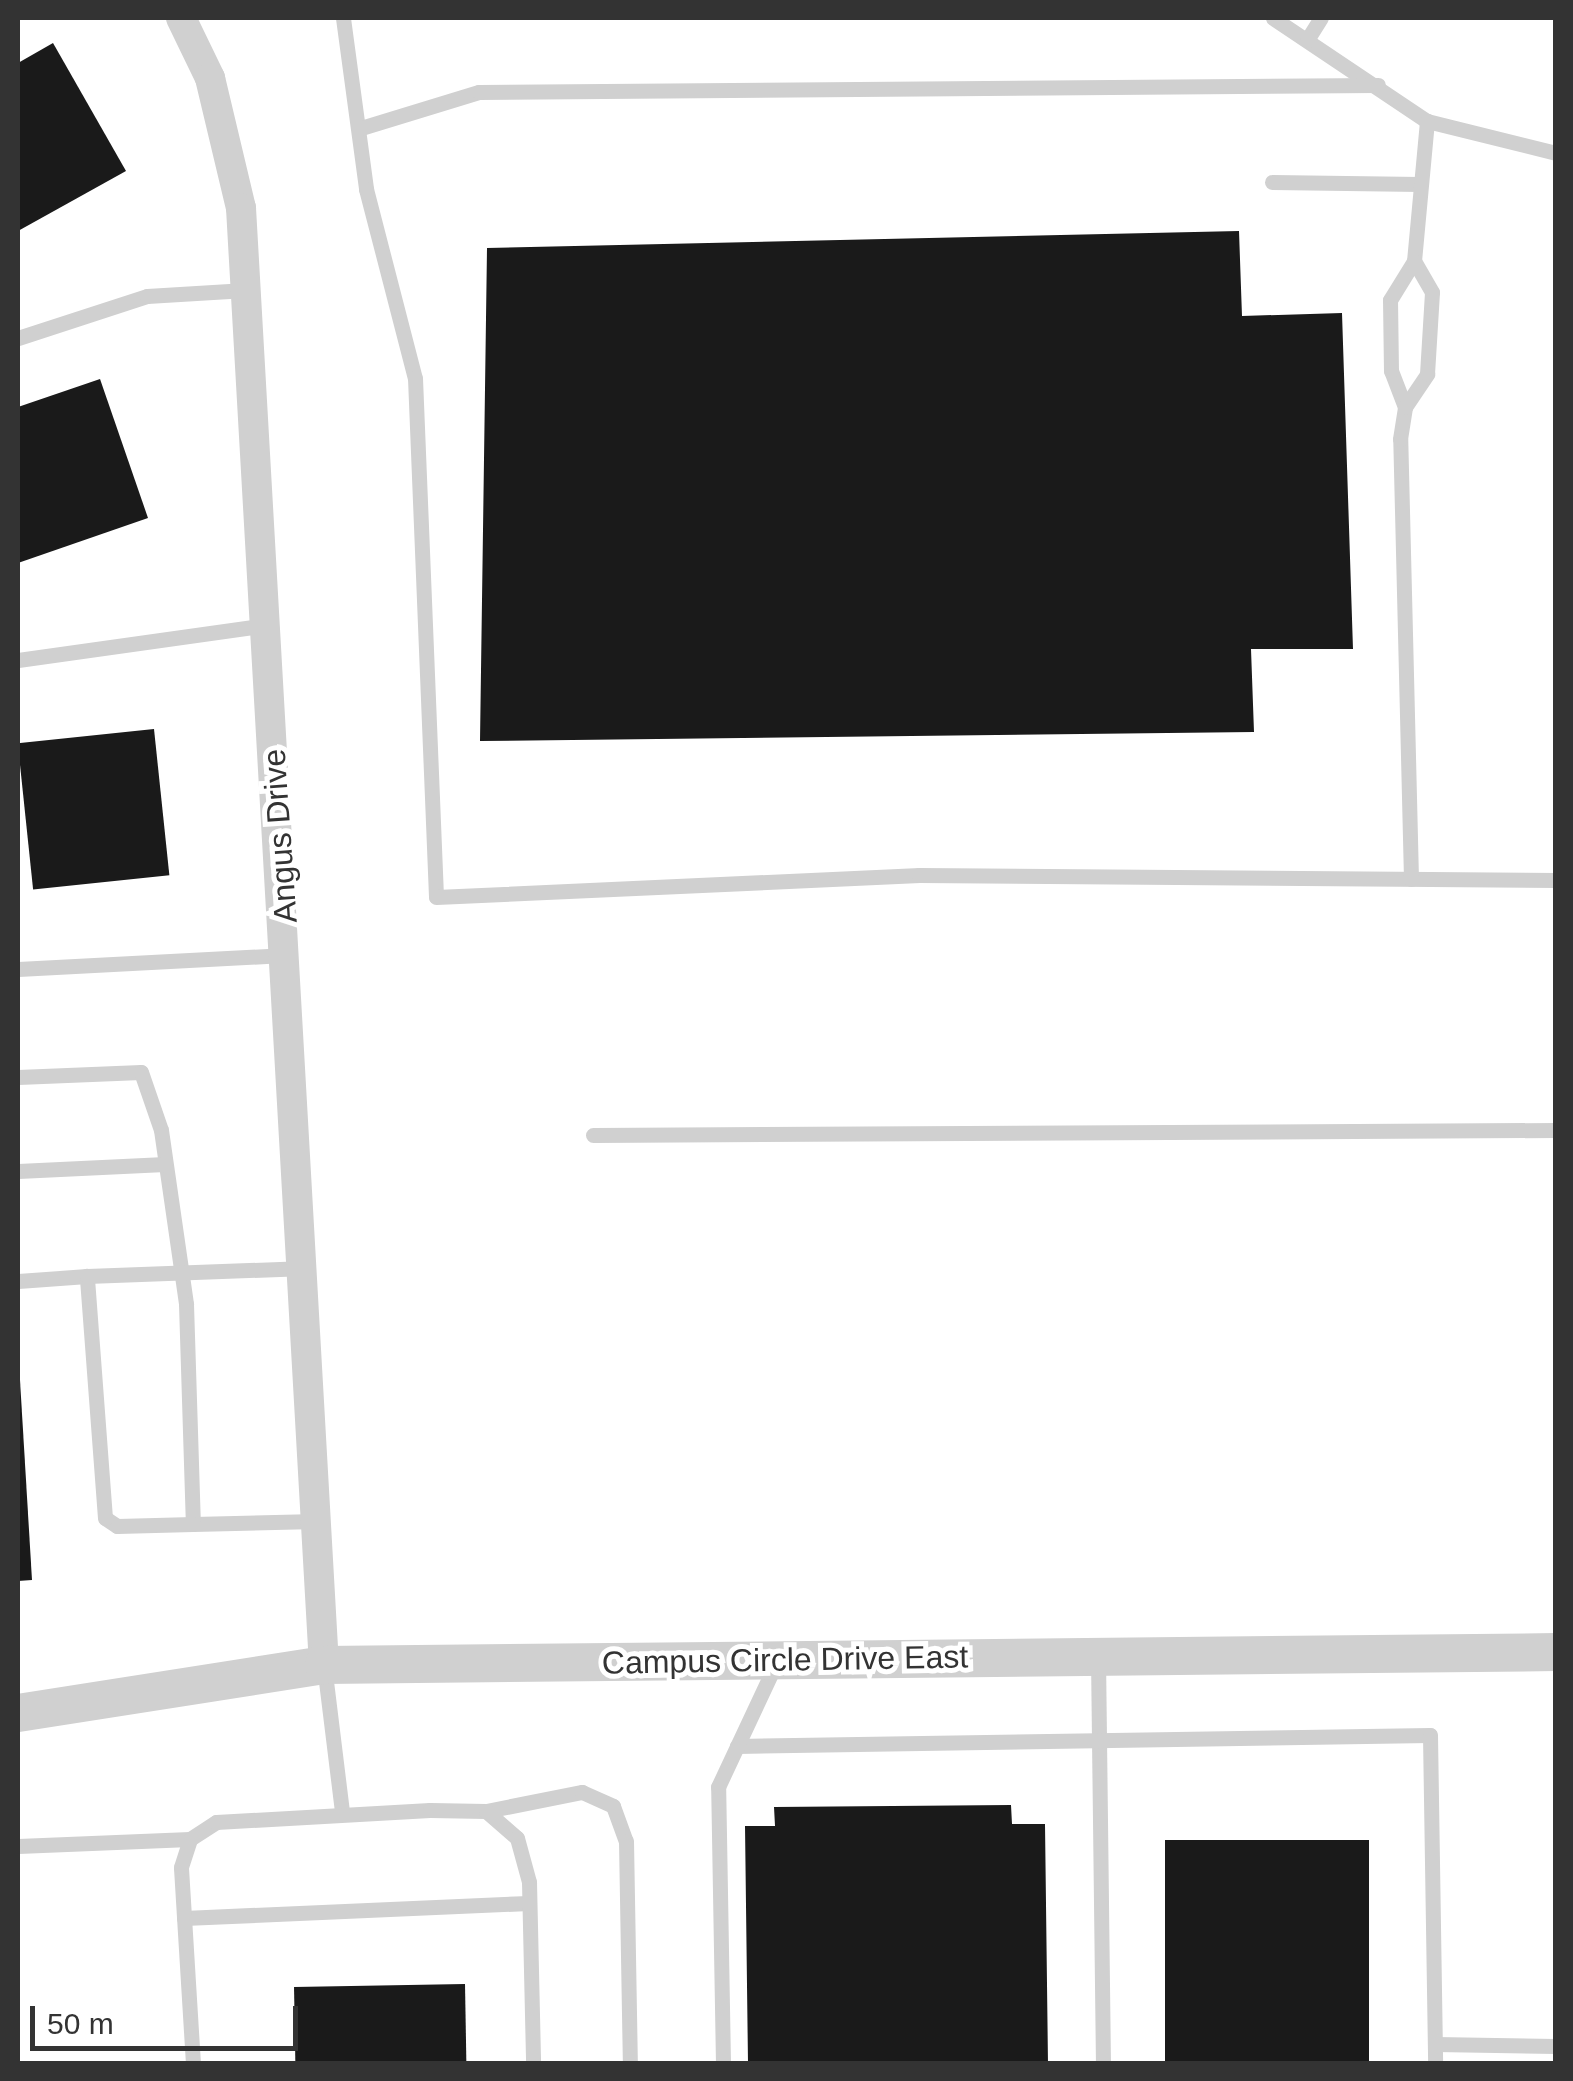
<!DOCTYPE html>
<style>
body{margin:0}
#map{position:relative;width:1573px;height:2081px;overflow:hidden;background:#fff;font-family:Arial,sans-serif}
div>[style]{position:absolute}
.building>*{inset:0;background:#1a1a1a;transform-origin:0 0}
.service>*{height:15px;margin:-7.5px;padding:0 7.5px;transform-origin:7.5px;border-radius:7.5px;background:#d0d0d0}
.minor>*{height:30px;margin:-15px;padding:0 15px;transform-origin:15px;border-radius:15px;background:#d0d0d0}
.tertiary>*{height:38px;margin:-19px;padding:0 19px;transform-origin:19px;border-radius:19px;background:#d0d0d0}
span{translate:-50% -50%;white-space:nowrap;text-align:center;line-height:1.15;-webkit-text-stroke:10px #fff;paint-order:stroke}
.street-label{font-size:32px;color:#333}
.frame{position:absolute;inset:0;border:20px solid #333;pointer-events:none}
.scale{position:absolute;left:30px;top:2006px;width:268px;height:45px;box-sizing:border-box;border:5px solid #333;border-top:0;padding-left:12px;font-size:30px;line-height:35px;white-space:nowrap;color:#333;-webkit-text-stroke:8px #fff;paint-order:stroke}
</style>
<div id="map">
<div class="building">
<i style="clip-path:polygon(53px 43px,126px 171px,18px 231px,18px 63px)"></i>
<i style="clip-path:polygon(1239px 231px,1242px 316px,1342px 313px,1353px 649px,1251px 649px,1254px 732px,480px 741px,487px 248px)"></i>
<i style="clip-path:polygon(100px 379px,148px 518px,18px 563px,18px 407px)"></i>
<i style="left:154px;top:729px;width:147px;height:137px;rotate:84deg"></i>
<i style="clip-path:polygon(18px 1347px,32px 1580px,18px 1581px)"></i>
<i style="clip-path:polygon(1011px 1805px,1012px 1824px,1045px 1824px,1048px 2064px,748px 2064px,745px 1826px,775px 1826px,774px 1807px)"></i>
<i style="left:1165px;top:1840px;width:204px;height:224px"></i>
<i style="left:465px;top:1984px;width:80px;height:171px;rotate:89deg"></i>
</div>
<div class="service">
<i style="left:343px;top:18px;width:173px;rotate:82.3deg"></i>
<i style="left:366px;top:189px;width:195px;rotate:75.5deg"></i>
<i style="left:415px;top:378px;width:519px;rotate:87.68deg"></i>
<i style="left:436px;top:897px;width:484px;rotate:-2.6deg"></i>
<i style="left:919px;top:875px;width:637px;rotate:0.45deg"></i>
<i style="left:1273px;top:18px;width:185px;rotate:33.8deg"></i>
<i style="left:1427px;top:121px;width:133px;rotate:13.9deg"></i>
<i style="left:1307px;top:40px;width:26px;rotate:-58deg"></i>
<i style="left:361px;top:128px;width:123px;rotate:-17deg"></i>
<i style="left:479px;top:92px;width:899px;rotate:-0.45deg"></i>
<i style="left:1272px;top:182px;width:148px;rotate:0.8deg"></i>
<i style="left:18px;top:338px;width:136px;rotate:-18deg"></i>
<i style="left:147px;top:296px;width:99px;rotate:-3.5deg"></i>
<i style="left:1405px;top:407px;width:39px;rotate:-111deg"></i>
<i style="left:1391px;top:371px;width:71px;rotate:-90.8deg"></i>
<i style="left:1390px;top:300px;width:46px;rotate:-58.4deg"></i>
<i style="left:1414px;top:261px;width:141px;rotate:-84.7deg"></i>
<i style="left:18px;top:660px;width:250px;rotate:-8deg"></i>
<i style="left:1411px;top:879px;width:440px;rotate:-91.4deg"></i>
<i style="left:1400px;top:439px;width:32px;rotate:-81deg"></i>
<i style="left:1405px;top:407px;width:40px;rotate:-56deg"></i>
<i style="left:1427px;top:374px;width:82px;rotate:-86.5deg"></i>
<i style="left:1432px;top:292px;width:36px;rotate:-120deg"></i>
<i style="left:18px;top:969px;width:270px;rotate:-3deg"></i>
<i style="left:18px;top:1077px;width:123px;rotate:-2.3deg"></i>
<i style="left:141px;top:1072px;width:61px;rotate:71deg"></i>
<i style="left:161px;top:1130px;width:176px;rotate:81.8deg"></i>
<i style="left:186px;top:1304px;width:220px;rotate:88.2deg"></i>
<i style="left:193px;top:1524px;width:124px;rotate:-1.4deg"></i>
<i style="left:593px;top:1135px;width:963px;rotate:-0.3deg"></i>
<i style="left:18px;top:1171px;width:147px;rotate:-2.7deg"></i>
<i style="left:18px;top:1281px;width:69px;rotate:-4.1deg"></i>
<i style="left:193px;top:1524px;width:76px;rotate:178.5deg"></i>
<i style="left:117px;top:1526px;width:14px;rotate:-146deg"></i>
<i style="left:105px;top:1518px;width:243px;rotate:-94.3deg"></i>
<i style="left:87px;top:1276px;width:219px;rotate:-2.1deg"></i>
<i style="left:1098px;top:1657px;width:407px;rotate:89.3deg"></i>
<i style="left:324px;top:1665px;width:148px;rotate:83deg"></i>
<i style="left:737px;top:1746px;width:693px;rotate:-0.91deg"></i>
<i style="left:1430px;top:1735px;width:329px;rotate:89.1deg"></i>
<i style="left:486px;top:1811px;width:98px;rotate:-11.2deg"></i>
<i style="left:582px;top:1792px;width:34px;rotate:24deg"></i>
<i style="left:613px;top:1806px;width:37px;rotate:70deg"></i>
<i style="left:626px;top:1841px;width:223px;rotate:89deg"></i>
<i style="left:18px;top:1846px;width:172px;rotate:-2.3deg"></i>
<i style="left:184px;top:1918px;width:345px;rotate:-2.5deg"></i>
<i style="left:1435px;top:2044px;width:121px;rotate:0.9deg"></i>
<i style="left:193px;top:2064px;width:197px;rotate:-93.5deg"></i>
<i style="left:181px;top:1867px;width:29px;rotate:-72deg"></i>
<i style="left:190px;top:1839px;width:31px;rotate:-33deg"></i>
<i style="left:216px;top:1822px;width:214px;rotate:-3.2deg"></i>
<i style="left:430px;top:1810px;width:56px;rotate:1deg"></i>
<i style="left:486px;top:1811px;width:41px;rotate:41.1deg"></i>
<i style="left:517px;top:1838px;width:46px;rotate:74.7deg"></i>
<i style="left:529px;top:1882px;width:182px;rotate:88.7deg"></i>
<i style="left:723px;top:2064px;width:277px;rotate:-91deg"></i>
<i style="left:718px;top:1787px;width:139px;rotate:-64.9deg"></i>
</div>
<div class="minor">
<i style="left:181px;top:18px;width:67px;rotate:64.2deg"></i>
<i style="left:210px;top:78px;width:134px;rotate:76.6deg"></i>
<i style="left:241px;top:208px;width:1459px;rotate:86.74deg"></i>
</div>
<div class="tertiary">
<i style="left:18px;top:1713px;width:310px;rotate:-8.9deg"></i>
<i style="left:324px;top:1665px;width:1232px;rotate:-0.6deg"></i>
</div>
<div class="street-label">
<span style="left:280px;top:836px;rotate:-94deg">Angus Drive</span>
<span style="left:785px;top:1660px;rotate:-1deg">Campus Circle Drive East</span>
</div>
<div class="frame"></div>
<div class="scale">50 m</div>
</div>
